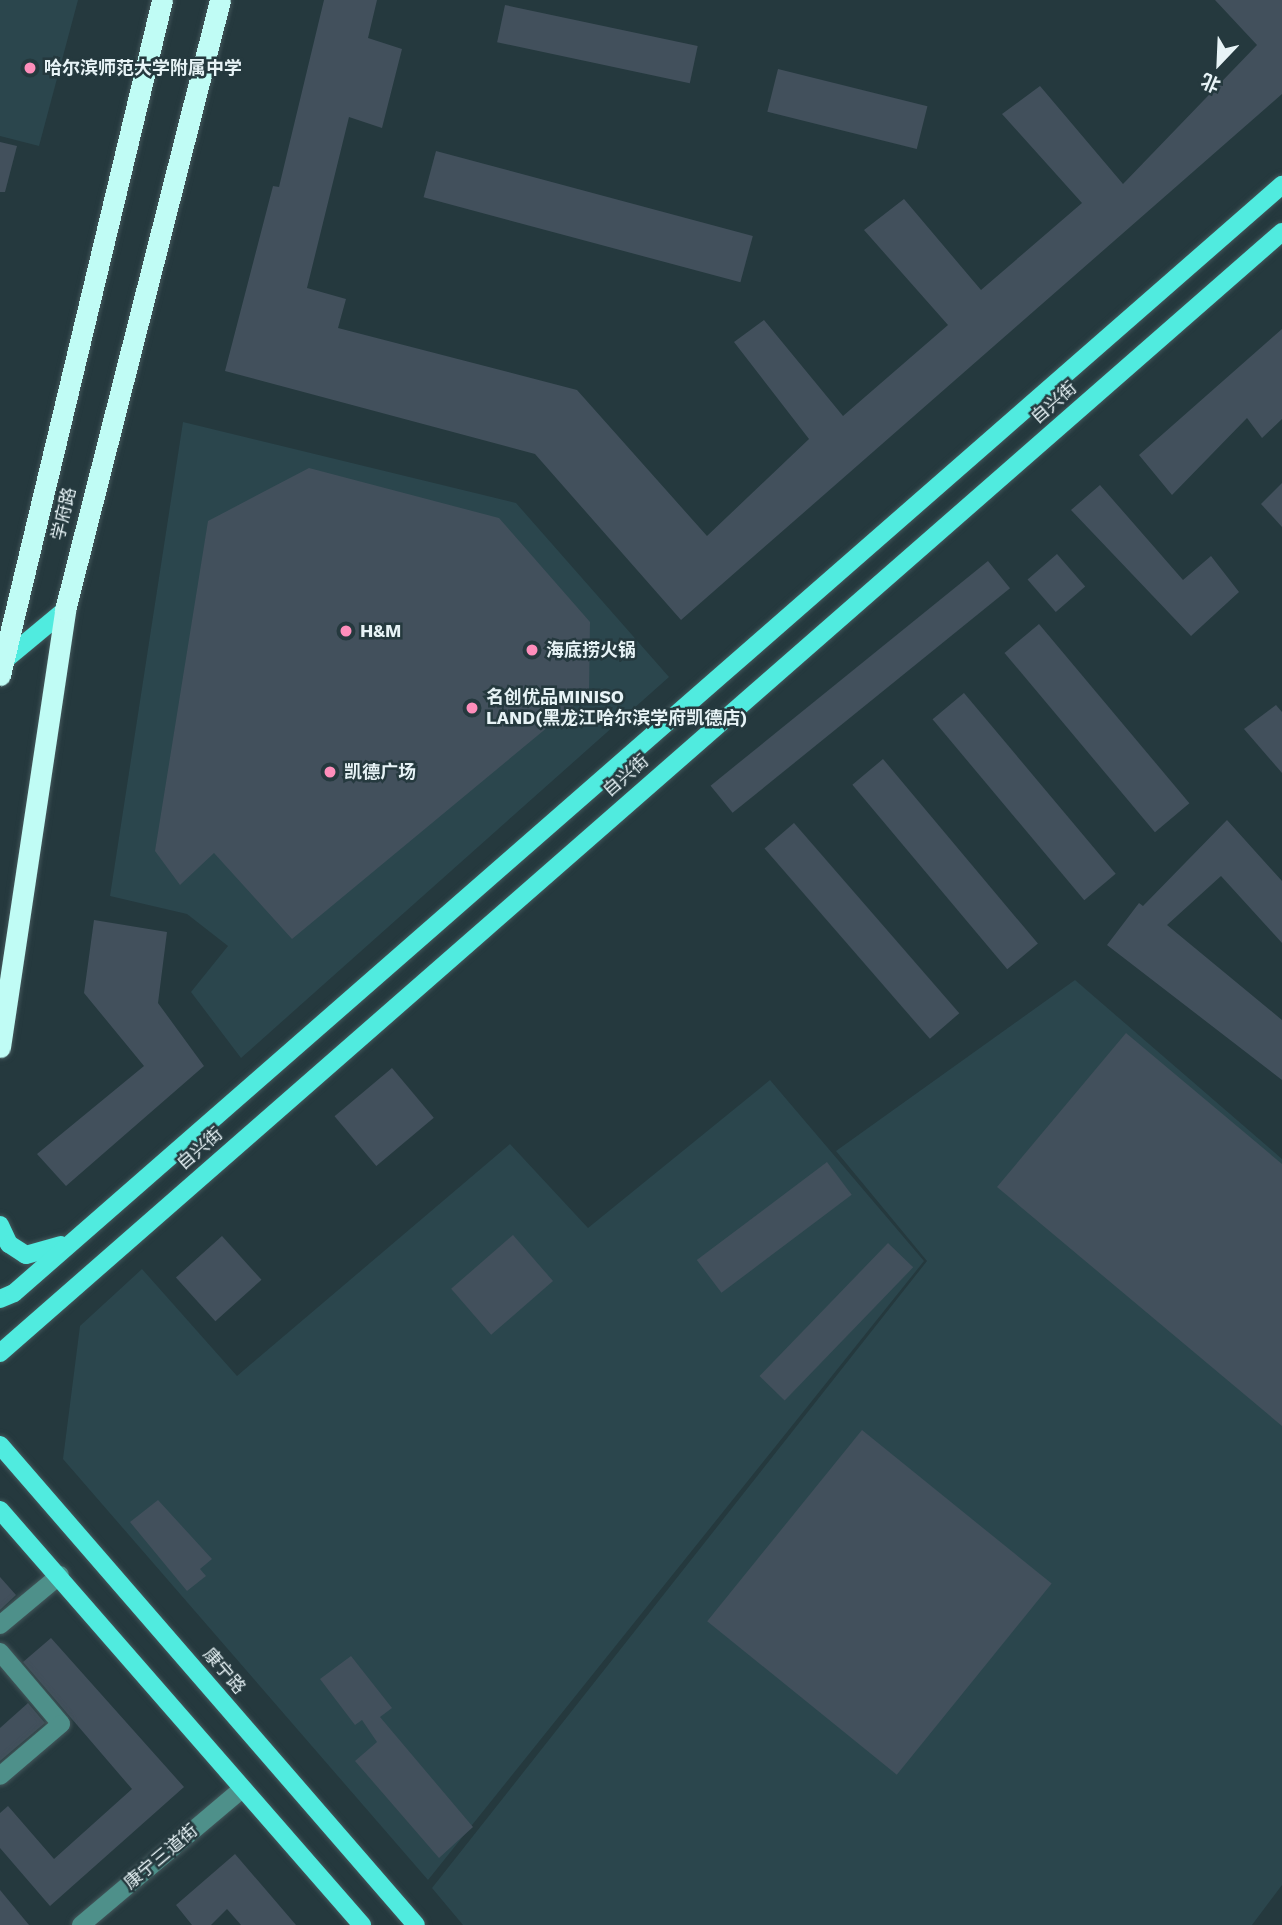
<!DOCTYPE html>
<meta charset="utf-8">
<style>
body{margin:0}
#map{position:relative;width:1282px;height:1925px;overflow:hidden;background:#25393e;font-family:"Work Sans","Noto Sans SC",sans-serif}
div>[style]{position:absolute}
.built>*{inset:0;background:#2b464d}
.building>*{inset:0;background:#42505c;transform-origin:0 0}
.roads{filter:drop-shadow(0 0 2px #44575b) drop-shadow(0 0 2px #44575b)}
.minor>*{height:18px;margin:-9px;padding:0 9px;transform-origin:9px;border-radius:9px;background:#4e908a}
.major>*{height:18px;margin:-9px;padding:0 9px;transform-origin:9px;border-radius:9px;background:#50ebdf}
.highway>*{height:21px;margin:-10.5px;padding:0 10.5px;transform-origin:10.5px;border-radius:10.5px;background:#c0fcf5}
.dots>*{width:19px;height:19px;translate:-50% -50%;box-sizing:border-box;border:4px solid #25393e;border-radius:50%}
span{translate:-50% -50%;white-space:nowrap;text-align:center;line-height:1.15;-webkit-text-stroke:5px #25393e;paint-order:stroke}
.poi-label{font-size:18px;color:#e7f3f6;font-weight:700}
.left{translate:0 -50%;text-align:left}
.street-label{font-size:18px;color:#e7f3f6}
.north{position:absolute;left:1184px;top:28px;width:70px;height:70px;-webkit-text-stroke:5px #25393e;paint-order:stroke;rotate:203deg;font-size:19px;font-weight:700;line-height:28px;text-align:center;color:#e7f3f6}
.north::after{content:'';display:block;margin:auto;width:24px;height:32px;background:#e7f3f6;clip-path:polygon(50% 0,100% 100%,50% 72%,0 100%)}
</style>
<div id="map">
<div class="built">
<i style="clip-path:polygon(0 0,78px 0,39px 146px,0 136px)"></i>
<i style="clip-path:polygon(183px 422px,516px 503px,669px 677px,241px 1058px,191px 992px,228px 946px,187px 914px,110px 896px)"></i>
<i style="clip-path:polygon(1075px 980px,1282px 1159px,1282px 1885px,1252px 1925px,463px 1925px,432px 1888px,927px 1261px,836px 1151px)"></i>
<i style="clip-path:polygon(770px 1080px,924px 1261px,428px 1880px,63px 1459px,80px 1326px,142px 1269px,237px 1376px,510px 1144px,588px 1228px)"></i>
</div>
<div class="building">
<i style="clip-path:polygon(324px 0,377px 0,368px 38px,402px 49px,382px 128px,349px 117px,307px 288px,346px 299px,338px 328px,577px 390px,707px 536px,809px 439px,734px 342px,764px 320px,843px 416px,948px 325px,864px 230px,904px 199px,981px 290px,1082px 203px,1002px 114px,1040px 86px,1123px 184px,1257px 45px,1215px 0,1282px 0,1282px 94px,681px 620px,535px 454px,225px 371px,273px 186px,279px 187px)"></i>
<i style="left:505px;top:5px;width:197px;height:38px;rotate:12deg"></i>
<i style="left:778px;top:69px;width:154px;height:44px;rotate:14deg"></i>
<i style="clip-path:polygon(0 142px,17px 146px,5px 192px,0 192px)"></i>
<i style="left:436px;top:151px;width:328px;height:48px;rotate:15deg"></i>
<i style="clip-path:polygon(1282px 329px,1282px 419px,1262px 438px,1247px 418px,1172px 495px,1139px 455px)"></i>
<i style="clip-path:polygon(309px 468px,499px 518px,590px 622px,589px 693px,292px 939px,214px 853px,180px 885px,155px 851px,208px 521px)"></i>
<i style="clip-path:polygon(1282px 483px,1282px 527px,1261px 504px)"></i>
<i style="clip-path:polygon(1100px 485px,1183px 580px,1211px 556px,1239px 592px,1191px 636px,1071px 510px)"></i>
<i style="left:1057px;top:554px;width:43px;height:39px;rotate:49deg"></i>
<i style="left:988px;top:561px;width:35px;height:357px;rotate:51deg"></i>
<i style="left:1039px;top:624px;width:234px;height:45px;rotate:50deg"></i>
<i style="left:964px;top:693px;width:236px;height:41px;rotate:50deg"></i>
<i style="clip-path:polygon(1276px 705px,1282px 712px,1282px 773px,1244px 729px)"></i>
<i style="left:883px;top:759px;width:241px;height:40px;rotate:50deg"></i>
<i style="clip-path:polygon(1227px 820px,1282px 881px,1282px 943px,1221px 876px,1167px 925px,1282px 1020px,1282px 1080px,1107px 945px,1139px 903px,1143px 906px)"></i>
<i style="left:794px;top:823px;width:252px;height:39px;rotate:49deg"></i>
<i style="clip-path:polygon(94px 920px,167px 932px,158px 1003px,204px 1066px,66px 1186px,37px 1154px,144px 1066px,84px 993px)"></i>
<i style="clip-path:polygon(1126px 1033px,1282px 1164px,1282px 1426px,997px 1187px)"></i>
<i style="left:392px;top:1068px;width:65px;height:75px;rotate:50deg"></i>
<i style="left:827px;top:1162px;width:41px;height:163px;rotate:53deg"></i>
<i style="left:513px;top:1235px;width:61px;height:82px;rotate:49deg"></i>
<i style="left:222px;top:1236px;width:59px;height:62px;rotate:48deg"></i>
<i style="left:888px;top:1243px;width:35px;height:185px;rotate:44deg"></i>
<i style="left:862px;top:1430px;width:244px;height:246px;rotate:39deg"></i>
<i style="clip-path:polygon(158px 1500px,212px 1559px,200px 1569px,206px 1576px,187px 1591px,130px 1522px)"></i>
<i style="clip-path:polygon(0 1577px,16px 1595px,0 1610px)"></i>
<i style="clip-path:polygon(51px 1638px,184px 1787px,50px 1906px,0 1848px,0 1813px,8px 1806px,54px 1859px,132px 1789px,23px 1662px)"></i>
<i style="clip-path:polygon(351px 1656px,392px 1708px,380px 1717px,473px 1827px,439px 1858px,355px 1761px,377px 1742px,362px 1720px,355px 1725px,320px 1679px)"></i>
<i style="clip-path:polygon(28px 1703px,45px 1723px,0 1761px,0 1728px)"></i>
<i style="clip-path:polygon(235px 1854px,296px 1925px,241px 1925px,227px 1909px,211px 1925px,192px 1925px,176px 1905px)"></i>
<i style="clip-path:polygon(0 1890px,29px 1925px,0 1925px)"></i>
</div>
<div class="roads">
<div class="minor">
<i style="left:0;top:1625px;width:78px;rotate:-39.8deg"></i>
<i style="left:0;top:1652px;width:94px;rotate:49.7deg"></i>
<i style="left:61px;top:1724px;width:80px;rotate:139.6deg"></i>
<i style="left:81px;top:1925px;width:211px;rotate:-40.2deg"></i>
</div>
<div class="major">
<i style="left:0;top:664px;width:85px;rotate:-39.7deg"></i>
<i style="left:0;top:1225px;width:21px;rotate:65deg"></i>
<i style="left:9px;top:1244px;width:20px;rotate:33deg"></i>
<i style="left:26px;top:1255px;width:36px;rotate:-16deg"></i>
<i style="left:0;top:1299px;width:15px;rotate:-23deg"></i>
<i style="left:14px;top:1293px;width:1684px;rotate:-41.15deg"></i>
<i style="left:0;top:1353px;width:1703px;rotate:-41.17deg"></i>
<i style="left:0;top:1445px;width:635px;rotate:49.09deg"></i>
<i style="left:0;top:1510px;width:551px;rotate:48.9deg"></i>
</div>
<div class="highway">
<i style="left:0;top:675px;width:694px;rotate:-76.5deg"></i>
<i style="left:0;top:1047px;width:442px;rotate:-81.5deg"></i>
<i style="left:65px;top:610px;width:629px;rotate:-75.74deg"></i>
</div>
</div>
<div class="dots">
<i style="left:30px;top:68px;background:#fe8ebb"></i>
<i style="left:346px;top:631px;background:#fe8ebb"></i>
<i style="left:532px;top:650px;background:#fe8ebb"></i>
<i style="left:472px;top:708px;background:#fe8ebb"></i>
<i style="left:330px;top:772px;background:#fe8ebb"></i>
</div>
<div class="poi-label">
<span class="left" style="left:44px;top:68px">哈尔滨师范大学附属中学</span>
<span class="left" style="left:360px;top:631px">H&amp;M</span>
<span class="left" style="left:546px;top:650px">海底捞火锅</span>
<span class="left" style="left:486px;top:708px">名创优品MINISO<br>LAND(黑龙江哈尔滨学府凯德店)</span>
<span class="left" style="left:344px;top:772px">凯德广场</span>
</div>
<div class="street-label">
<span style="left:1054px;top:403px;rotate:-41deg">自兴街</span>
<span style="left:64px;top:514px;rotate:-77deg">学府路</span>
<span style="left:626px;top:776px;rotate:-41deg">自兴街</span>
<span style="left:200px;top:1149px;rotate:-41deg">自兴街</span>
<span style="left:224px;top:1671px;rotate:49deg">康宁路</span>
<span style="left:161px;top:1857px;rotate:-40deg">康宁三道街</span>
</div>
<div class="north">北</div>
</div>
